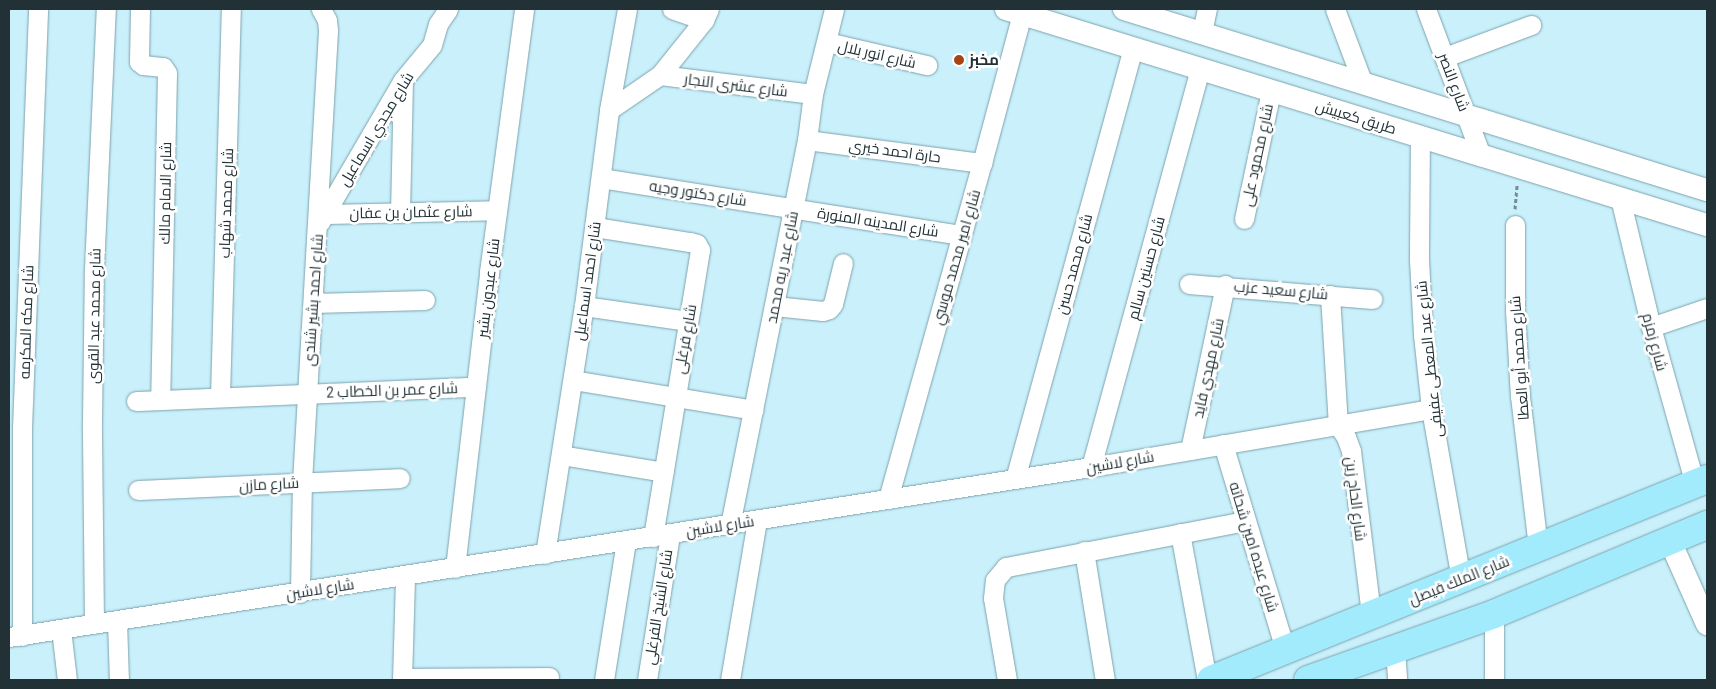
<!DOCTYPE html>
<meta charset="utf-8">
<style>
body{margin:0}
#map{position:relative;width:1716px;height:689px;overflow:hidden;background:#c9f0fb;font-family:Barlow,Cairo,sans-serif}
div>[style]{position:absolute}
.path>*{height:3px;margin-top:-1.5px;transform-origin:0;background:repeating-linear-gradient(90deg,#728d95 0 4px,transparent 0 6.5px)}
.roads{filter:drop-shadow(0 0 1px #7da2ac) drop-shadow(0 0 1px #7da2ac)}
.minor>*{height:19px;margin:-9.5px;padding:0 9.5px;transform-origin:9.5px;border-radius:9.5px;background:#fff}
.tertiary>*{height:22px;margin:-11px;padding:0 11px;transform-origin:11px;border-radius:11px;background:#fff}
.primary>*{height:28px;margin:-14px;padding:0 14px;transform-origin:14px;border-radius:14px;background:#a2ebfd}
.dots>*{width:14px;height:14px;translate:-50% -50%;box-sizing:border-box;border:2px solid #fff;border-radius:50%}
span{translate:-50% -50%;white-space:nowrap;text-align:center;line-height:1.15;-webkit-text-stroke:5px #fff;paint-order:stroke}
.street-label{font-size:15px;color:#213135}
.poi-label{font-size:15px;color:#213135;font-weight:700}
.left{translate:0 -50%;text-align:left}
.frame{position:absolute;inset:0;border:10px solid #213135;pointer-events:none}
</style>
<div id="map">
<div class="path">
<i style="left:1515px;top:209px;width:24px;rotate:-85deg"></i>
</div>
<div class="roads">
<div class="minor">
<i style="left:140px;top:9px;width:53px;rotate:91.1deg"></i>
<i style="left:139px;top:62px;width:5px;rotate:37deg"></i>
<i style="left:143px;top:65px;width:20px;rotate:6deg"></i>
<i style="left:163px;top:67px;width:7px;rotate:56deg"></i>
<i style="left:167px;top:73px;width:327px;rotate:91.2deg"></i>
<i style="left:672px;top:9px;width:34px;rotate:19deg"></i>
<i style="left:1335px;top:9px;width:77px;rotate:69.4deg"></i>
<i style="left:1426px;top:9px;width:156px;rotate:69.4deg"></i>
<i style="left:1202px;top:32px;width:24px;rotate:-78deg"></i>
<i style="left:827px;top:42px;width:103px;rotate:13deg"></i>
<i style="left:1445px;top:57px;width:92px;rotate:-20.4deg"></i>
<i style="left:660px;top:75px;width:154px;rotate:7.1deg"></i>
<i style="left:609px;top:110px;width:62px;rotate:-34.5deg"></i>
<i style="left:660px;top:75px;width:70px;rotate:-51.3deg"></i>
<i style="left:704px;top:20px;width:12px;rotate:-66deg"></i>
<i style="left:1420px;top:136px;width:124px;rotate:90.5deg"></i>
<i style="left:1419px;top:260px;width:75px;rotate:86.9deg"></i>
<i style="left:1423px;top:335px;width:74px;rotate:83.8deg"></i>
<i style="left:1431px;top:409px;width:173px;rotate:80deg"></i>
<i style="left:807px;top:140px;width:177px;rotate:7.5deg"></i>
<i style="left:601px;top:178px;width:365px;rotate:9deg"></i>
<i style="left:1620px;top:198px;width:133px;rotate:76.5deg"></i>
<i style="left:1651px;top:327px;width:164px;rotate:74.4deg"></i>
<i style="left:400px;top:213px;width:132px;rotate:-88.7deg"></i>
<i style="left:325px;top:214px;width:172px;rotate:-1.3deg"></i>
<i style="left:1244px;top:219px;width:131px;rotate:-78.1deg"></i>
<i style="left:320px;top:222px;width:164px;rotate:-59.7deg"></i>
<i style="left:403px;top:80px;width:45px;rotate:-50.4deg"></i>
<i style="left:432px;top:45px;width:22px;rotate:-74deg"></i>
<i style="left:438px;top:24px;width:18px;rotate:-56deg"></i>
<i style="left:1515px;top:225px;width:85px;rotate:90deg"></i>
<i style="left:1515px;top:310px;width:86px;rotate:86.7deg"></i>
<i style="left:1520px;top:396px;width:153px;rotate:83.2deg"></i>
<i style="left:595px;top:227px;width:96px;rotate:9deg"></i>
<i style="left:690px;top:242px;width:7px;rotate:16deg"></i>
<i style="left:697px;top:244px;width:7px;rotate:63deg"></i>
<i style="left:700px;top:250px;width:291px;rotate:99.3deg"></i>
<i style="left:1189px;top:284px;width:184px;rotate:4.7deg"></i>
<i style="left:1330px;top:295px;width:130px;rotate:86.5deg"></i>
<i style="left:1338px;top:425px;width:14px;rotate:56deg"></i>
<i style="left:1346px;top:437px;width:15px;rotate:70deg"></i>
<i style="left:1351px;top:451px;width:165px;rotate:83deg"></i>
<i style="left:313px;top:303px;width:112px;rotate:-1.5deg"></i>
<i style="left:584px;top:306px;width:105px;rotate:8.2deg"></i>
<i style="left:774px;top:306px;width:49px;rotate:5.8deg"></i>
<i style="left:823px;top:311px;width:6px;rotate:-18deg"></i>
<i style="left:829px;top:309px;width:6px;rotate:-51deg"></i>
<i style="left:833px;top:304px;width:42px;rotate:-76.3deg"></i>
<i style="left:1651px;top:327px;width:59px;rotate:-18.7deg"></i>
<i style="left:573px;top:380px;width:183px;rotate:9.4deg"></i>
<i style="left:220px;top:397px;width:388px;rotate:-88.4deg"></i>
<i style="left:136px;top:401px;width:340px;rotate:-2.4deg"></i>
<i style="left:1223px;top:444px;width:215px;rotate:73.2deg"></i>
<i style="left:1190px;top:450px;width:169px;rotate:-78deg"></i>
<i style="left:561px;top:455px;width:104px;rotate:9.4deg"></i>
<i style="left:1091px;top:467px;width:413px;rotate:-74.7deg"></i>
<i style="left:1015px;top:479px;width:447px;rotate:-74.7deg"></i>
<i style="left:138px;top:490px;width:262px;rotate:-2.6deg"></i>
<i style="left:888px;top:499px;width:349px;rotate:-74.4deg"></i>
<i style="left:982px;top:163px;width:154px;rotate:-75deg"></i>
<i style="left:730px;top:525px;width:393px;rotate:-78.7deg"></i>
<i style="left:807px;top:140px;width:46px;rotate:-82.6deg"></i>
<i style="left:813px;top:94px;width:88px;rotate:-76.1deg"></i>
<i style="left:1180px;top:533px;width:149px;rotate:79.6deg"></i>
<i style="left:1084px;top:551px;width:131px;rotate:80.8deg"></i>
<i style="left:545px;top:554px;width:251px;rotate:-81.1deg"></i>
<i style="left:584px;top:306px;width:198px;rotate:-82.7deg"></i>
<i style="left:609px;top:110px;width:103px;rotate:-79.9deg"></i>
<i style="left:455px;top:568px;width:298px;rotate:-83.4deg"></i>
<i style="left:489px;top:272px;width:265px;rotate:-82.4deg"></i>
<i style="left:300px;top:593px;width:111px;rotate:-89deg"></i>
<i style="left:302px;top:482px;width:453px;rotate:-86.7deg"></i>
<i style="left:328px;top:30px;width:10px;rotate:-96deg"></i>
<i style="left:327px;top:20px;width:13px;rotate:-119deg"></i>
<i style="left:1494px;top:614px;width:66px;rotate:90deg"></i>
<i style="left:117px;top:621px;width:59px;rotate:88.1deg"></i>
<i style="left:94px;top:624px;width:202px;rotate:-90.6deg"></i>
<i style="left:92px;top:422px;width:153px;rotate:-89.3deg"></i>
<i style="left:94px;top:269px;width:260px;rotate:-87.4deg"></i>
<i style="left:61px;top:629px;width:51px;rotate:83.3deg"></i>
<i style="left:22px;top:636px;width:208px;rotate:-90deg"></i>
<i style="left:22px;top:428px;width:419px;rotate:-87.8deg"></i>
<i style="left:9px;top:637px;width:1095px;rotate:-8.93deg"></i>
<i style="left:1091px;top:467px;width:345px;rotate:-9.7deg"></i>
<i style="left:1395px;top:649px;width:31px;rotate:86deg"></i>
<i style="left:402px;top:678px;width:147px;rotate:-0.4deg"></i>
<i style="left:402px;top:680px;width:104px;rotate:-88.3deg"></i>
<i style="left:604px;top:680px;width:141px;rotate:-81deg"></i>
<i style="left:647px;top:680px;width:148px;rotate:-81deg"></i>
<i style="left:730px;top:680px;width:162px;rotate:-80.4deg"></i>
<i style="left:1007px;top:680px;width:83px;rotate:-99.7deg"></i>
<i style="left:993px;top:598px;width:18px;rotate:-84deg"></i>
<i style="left:995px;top:580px;width:17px;rotate:-50deg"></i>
<i style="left:1006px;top:567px;width:244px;rotate:-10.9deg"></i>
</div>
<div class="tertiary">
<i style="left:1006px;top:9px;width:734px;rotate:17.13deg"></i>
<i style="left:1124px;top:9px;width:610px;rotate:17.25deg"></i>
<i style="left:1670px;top:541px;width:91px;rotate:66deg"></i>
</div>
<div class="primary">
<i style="left:1211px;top:680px;width:535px;rotate:-22.06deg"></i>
<i style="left:1308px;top:680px;width:197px;rotate:-19.5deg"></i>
<i style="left:1494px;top:614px;width:231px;rotate:-22.7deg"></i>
</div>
</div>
<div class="dots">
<i style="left:959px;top:60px;background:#a84315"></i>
</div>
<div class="street-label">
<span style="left:877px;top:54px;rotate:13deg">شارع انور بلال</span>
<span style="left:1454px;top:82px;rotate:69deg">شارع النصر</span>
<span style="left:736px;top:85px;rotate:7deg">شارع عشرى النجار</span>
<span style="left:1356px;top:117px;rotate:17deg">طريق كعبيش</span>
<span style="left:376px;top:129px;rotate:-59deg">شارع مجدي اسماعيل</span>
<span style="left:895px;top:151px;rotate:8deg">حارة احمد خيري</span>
<span style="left:1257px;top:155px;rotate:-78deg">شارع محمود على</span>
<span style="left:165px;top:193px;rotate:-89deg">شارع الامام مالك</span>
<span style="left:698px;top:193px;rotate:9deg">شارع دكتور وجيه</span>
<span style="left:226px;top:203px;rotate:-88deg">شارع محمد شهاب</span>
<span style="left:411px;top:212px;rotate:-1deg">شارع عثمان بن عفان</span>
<span style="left:878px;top:222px;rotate:9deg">شارع المدينه المنورة</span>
<span style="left:956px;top:257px;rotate:-74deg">شارع امير محمد موسي</span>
<span style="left:1074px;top:264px;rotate:-75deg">شارع محمد حسن</span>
<span style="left:782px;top:267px;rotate:-79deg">شارع عبد ريه محمد</span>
<span style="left:1146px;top:268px;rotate:-75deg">شارع حسنين سالم</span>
<span style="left:587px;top:281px;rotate:-82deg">شارع احمد اسماعيل</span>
<span style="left:488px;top:288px;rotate:-83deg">شارع عبدون بشير</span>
<span style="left:1281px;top:290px;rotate:5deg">شارع سعيد عزب</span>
<span style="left:313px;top:300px;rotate:-86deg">شارع احمد بشير شندى</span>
<span style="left:94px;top:316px;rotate:-89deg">شارع محمد عبد القوى</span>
<span style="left:26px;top:322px;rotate:-88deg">شارع مكه المكرمه</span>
<span style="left:685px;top:339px;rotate:-80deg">شارع فرغلى</span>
<span style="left:1655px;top:342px;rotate:75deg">شارع زمزم</span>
<span style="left:1519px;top:358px;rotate:-94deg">شارع محمد أبو العطا</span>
<span style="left:1429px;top:359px;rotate:-96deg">شارع عبد المعطى عفيفى</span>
<span style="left:1208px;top:368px;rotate:-78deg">شارع مهدي فايد</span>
<span style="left:392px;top:390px;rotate:-2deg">شارع عمر بن الخطاب 2</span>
<span style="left:1120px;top:462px;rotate:-10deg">شارع لاشين</span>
<span style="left:269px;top:484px;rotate:-3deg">شارع مازن</span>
<span style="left:1356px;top:499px;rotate:83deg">شارع الحاج زين</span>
<span style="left:720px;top:526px;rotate:-9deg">شارع لاشين</span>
<span style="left:1254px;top:547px;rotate:73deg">شارع عبده امين شحاته</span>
<span style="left:1459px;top:580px;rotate:-22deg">شارع الملك فيصل</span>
<span style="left:320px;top:589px;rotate:-9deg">شارع لاشين</span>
<span style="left:658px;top:607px;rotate:-81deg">شارع الشيخ الفرغلي</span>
</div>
<div class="poi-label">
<span class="left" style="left:969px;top:60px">مخبز</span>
</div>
<div class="frame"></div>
</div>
